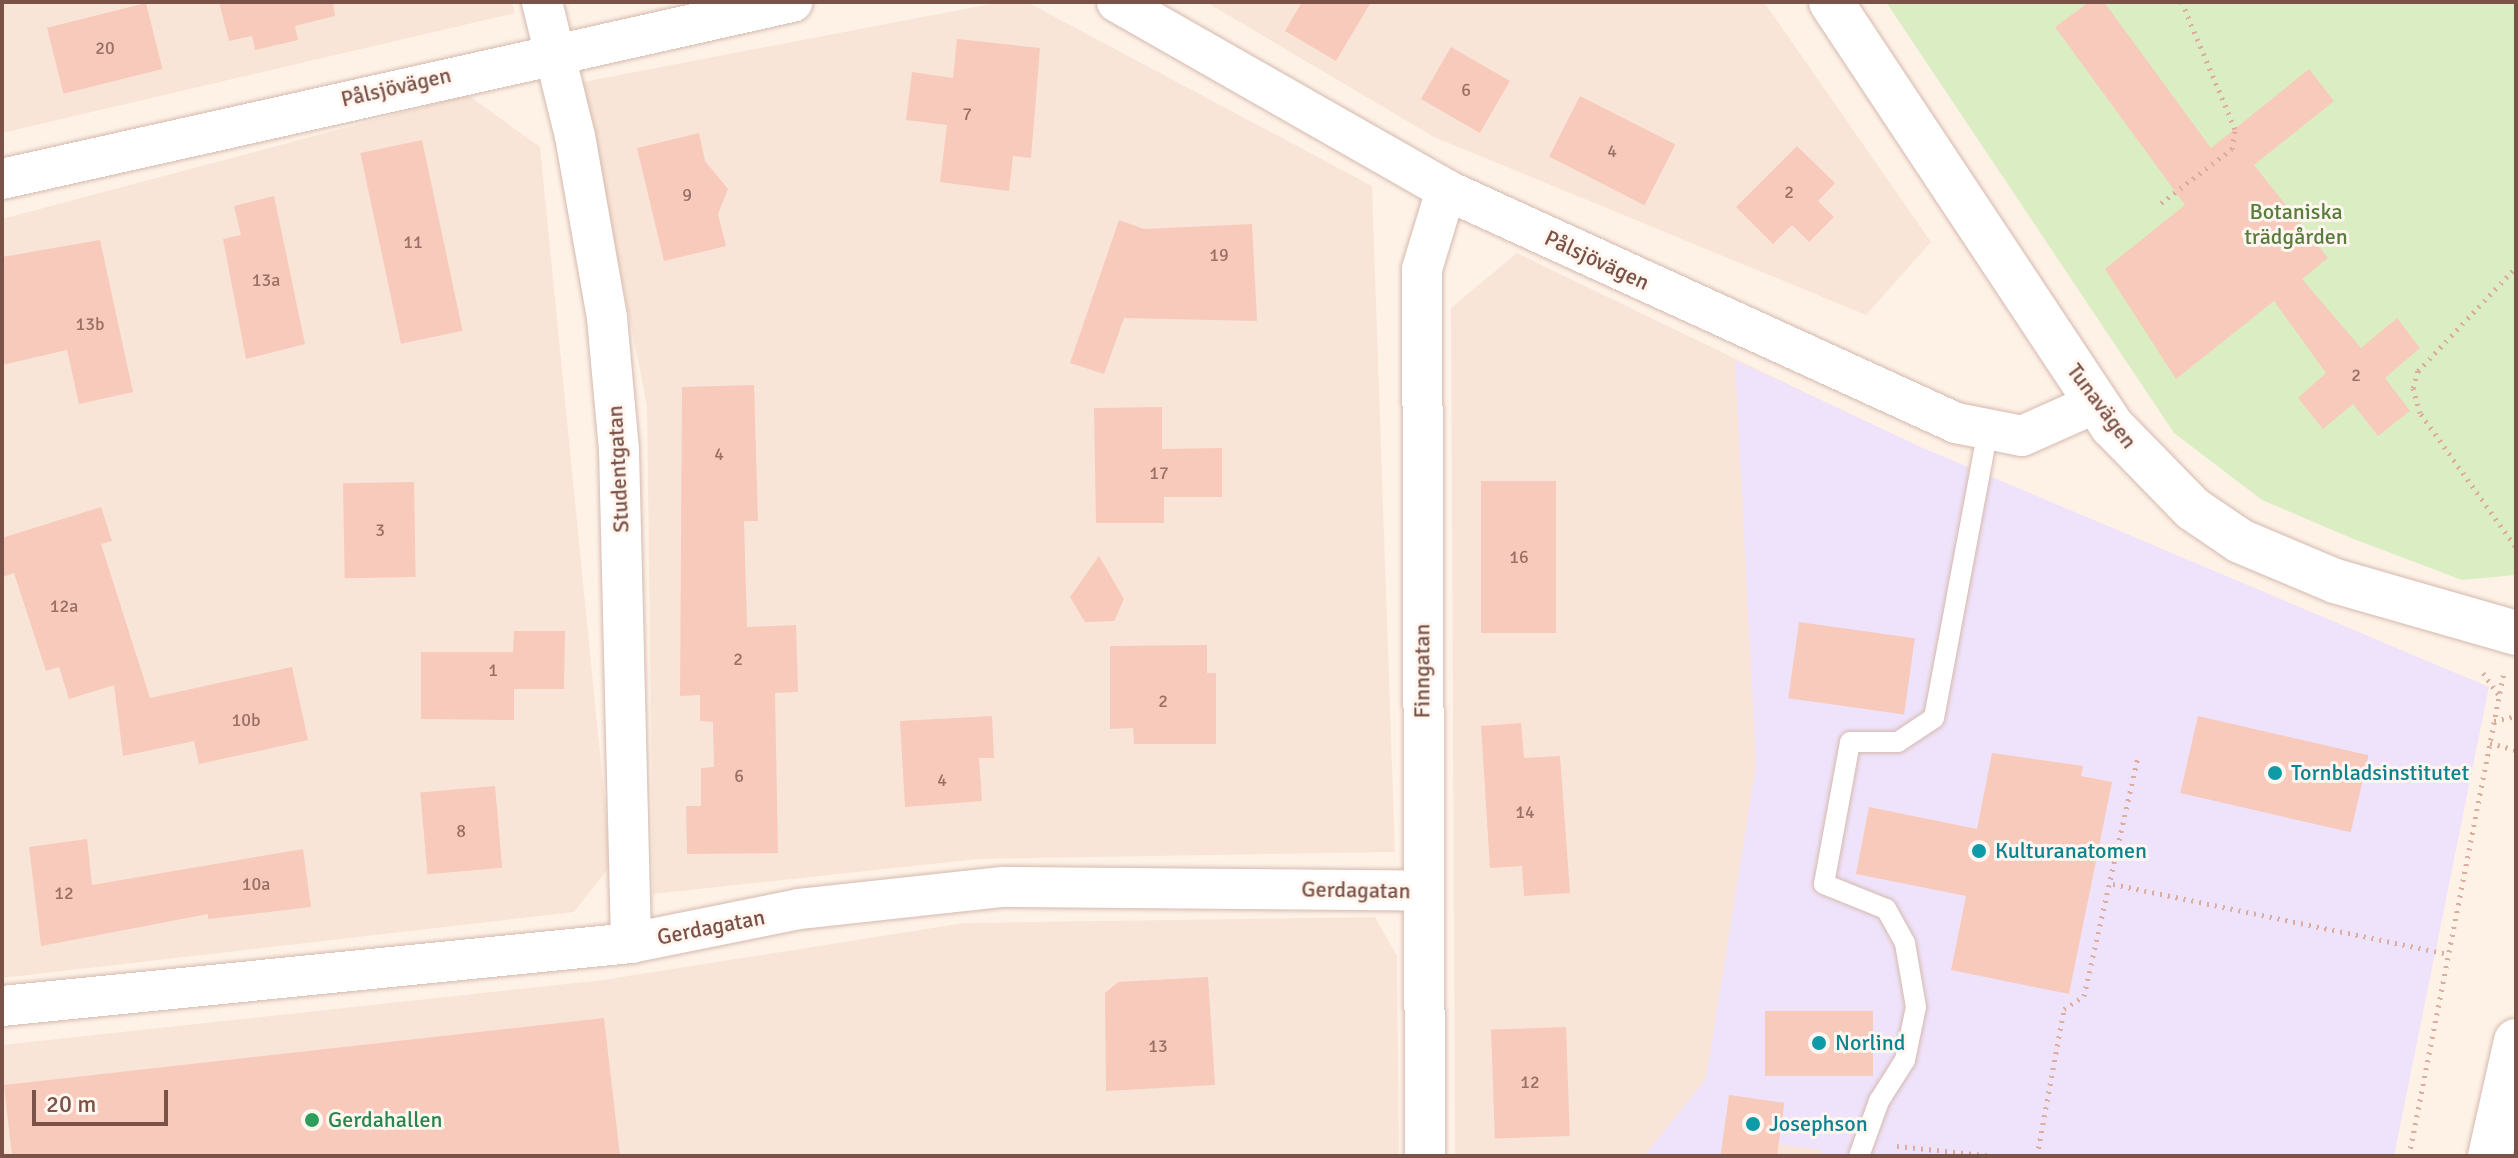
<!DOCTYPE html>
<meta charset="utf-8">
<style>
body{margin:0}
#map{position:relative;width:2518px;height:1158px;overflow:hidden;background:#fef2e7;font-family:Signika,sans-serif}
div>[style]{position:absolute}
.residential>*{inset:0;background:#f9e5d7}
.education>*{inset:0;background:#efe3fb}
.green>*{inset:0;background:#dbeec3}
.building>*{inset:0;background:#f7cabc;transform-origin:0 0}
.path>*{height:5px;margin-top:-2.5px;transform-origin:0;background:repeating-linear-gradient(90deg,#dcad9e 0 2px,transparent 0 8px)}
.roads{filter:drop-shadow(0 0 2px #d5b9ae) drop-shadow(0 0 2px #d5b9ae)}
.lane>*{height:20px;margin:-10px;padding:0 10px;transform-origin:10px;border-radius:10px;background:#fff}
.street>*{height:40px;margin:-20px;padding:0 20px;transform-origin:20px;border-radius:20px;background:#fff}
.secondary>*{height:44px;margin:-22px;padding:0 22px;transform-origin:22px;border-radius:22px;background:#fff}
.dots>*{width:22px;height:22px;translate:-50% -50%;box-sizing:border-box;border:4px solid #fff6ef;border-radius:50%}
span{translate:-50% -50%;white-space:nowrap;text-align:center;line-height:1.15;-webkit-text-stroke:6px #fff6ef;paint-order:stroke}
.number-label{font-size:18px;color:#9a7065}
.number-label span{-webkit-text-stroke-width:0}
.street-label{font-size:22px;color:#7b5248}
.park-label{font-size:22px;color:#587c3c}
.culture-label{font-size:22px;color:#0d838f}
.left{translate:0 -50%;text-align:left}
.leisure-label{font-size:22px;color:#27864d}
.frame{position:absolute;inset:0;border:4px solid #7b5248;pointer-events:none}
.scale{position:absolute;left:32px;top:1090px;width:136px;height:36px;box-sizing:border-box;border:4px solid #7b5248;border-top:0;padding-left:10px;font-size:24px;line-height:28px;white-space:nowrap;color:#7b5248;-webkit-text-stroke:6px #fff6ef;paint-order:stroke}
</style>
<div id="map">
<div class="residential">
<i style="clip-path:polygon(2px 2px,512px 2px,515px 13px,2px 133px)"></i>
<i style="clip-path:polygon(1001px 2px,1027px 2px,1372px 186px,1395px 852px,978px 859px,653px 894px,647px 406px,583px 82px)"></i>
<i style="clip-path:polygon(1206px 2px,1764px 2px,1931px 242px,1866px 315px,1434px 137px)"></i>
<i style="clip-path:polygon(468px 95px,540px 147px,611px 865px,574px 912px,2px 978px,2px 219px)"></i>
<i style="clip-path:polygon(1517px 253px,2193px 580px,2377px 1156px,1455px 1156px,1451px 308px)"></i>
<i style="clip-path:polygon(1375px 917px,1397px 956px,1399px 1156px,2px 1156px,2px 1045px,603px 980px,964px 923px)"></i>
</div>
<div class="education">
<i style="clip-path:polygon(evenodd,1735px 360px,1921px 447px,2489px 687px,2394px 1156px,1821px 1156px,1821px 1150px,1778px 1144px,1784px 1103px,1720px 1156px,1644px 1156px,1706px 1079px,1756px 765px,1735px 360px,1993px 753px,2082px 766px,2081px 776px,2112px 782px,2069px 993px,1952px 970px,1966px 896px,1856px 874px,1869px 807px,1977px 829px,1993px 753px,1735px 360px,1872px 1011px,1872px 1075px,1766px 1075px,1766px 1012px,1872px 1011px)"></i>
</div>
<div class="green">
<i style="clip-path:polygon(1886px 2px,2516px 2px,2516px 575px,2462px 580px,2351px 538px,2262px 500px,2174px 433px)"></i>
</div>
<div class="building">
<i style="clip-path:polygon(219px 2px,333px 2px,335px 16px,295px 26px,298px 40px,255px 50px,252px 36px,229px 41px)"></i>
<i style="clip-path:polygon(1302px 2px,1371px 2px,1336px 61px,1285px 31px)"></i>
<i style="clip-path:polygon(2089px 2px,2104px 2px,2211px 148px,2309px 69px,2334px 101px,2254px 165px,2328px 258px,2302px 279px,2361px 348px,2397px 318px,2420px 348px,2385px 378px,2410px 411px,2378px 436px,2353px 404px,2323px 429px,2298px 398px,2326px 373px,2274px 301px,2176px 379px,2105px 269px,2185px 205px,2055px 27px)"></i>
<i style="left:146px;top:3px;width:68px;height:102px;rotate:76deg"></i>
<i style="clip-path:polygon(957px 39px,1040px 48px,1031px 158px,1013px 156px,1009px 191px,940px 182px,947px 125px,906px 120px,912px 72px,953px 78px)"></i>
<i style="left:1451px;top:47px;width:68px;height:60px;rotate:30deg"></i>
<i style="left:1580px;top:96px;width:107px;height:68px;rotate:27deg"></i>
<i style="clip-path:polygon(699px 133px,705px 161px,728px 189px,718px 214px,726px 246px,664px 261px,637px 148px)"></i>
<i style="left:422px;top:140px;width:195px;height:63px;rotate:78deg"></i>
<i style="clip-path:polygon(1797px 146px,1835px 183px,1818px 201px,1834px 217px,1809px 242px,1792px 225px,1773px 244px,1736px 207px)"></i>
<i style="clip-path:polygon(274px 196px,305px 344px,246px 359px,223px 239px,241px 235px,234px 206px)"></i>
<i style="clip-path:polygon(1119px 220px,1144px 229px,1252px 224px,1257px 321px,1124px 318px,1104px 374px,1070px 363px)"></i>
<i style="clip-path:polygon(100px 240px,133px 392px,79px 404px,67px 350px,2px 365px,2px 257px)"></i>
<i style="clip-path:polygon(754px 385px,758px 521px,744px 521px,747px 627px,796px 625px,798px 692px,775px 693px,778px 853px,687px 854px,686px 806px,701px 806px,701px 768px,714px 767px,713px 722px,700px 721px,700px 695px,680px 696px,682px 387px)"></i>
<i style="clip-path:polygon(1162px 407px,1162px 449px,1222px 448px,1222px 497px,1164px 497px,1164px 523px,1096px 523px,1094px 408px)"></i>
<i style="left:1556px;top:481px;width:152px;height:75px;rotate:90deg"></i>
<i style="left:414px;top:482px;width:95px;height:71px;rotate:89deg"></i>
<i style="clip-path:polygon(101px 507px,112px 541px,101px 544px,150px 698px,292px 667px,308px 740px,199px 764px,194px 741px,123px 756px,114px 685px,69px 699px,59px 667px,46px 671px,14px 573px,2px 577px,2px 538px)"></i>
<i style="clip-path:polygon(1099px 556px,1124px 599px,1114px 621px,1085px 622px,1070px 597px)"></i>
<i style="left:1799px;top:622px;width:117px;height:77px;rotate:8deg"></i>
<i style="clip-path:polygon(514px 631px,565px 631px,564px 689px,514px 689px,514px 720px,421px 719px,421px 652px,513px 652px)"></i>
<i style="clip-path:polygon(1207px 645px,1207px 673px,1216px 673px,1216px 744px,1134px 744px,1133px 728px,1110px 729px,1110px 646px)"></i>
<i style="clip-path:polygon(992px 716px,994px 758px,979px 758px,982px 801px,905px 807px,900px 721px)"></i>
<i style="left:2198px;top:716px;width:175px;height:79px;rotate:13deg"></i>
<i style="clip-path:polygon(1521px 723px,1524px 758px,1560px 756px,1570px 893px,1524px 896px,1522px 866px,1490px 868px,1481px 726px)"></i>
<i style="clip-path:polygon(1992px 753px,2083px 766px,2081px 776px,2112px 782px,2069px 994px,1951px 970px,1966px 896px,1856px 874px,1869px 807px,1977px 829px)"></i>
<i style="left:495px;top:786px;width:82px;height:75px;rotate:85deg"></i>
<i style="clip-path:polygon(87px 839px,92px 885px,303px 849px,311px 907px,208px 919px,208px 914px,41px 946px,29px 847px)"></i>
<i style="clip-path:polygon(1208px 977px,1215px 1085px,1106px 1091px,1105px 993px,1118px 982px)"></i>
<i style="left:1873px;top:1011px;width:65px;height:108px;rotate:90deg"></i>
<i style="clip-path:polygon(604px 1018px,620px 1156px,12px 1156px,4px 1085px)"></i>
<i style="left:1566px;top:1027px;width:109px;height:75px;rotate:88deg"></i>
<i style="left:1729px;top:1095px;width:56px;height:62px;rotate:8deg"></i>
</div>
<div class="path">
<i style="left:2161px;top:203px;width:89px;rotate:-37.3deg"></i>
<i style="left:2232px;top:149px;width:20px;rotate:-81deg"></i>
<i style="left:2235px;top:129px;width:138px;rotate:-112.7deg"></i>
<i style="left:2515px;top:546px;width:163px;rotate:-125.5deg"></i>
<i style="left:2420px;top:413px;width:26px;rotate:-106deg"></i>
<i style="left:2413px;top:388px;width:18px;rotate:-74deg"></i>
<i style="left:2418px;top:371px;width:143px;rotate:-46.7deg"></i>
<i style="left:2483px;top:673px;width:29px;rotate:54deg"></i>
<i style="left:2494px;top:721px;width:23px;rotate:-13deg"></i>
<i style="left:2490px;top:743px;width:27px;rotate:15deg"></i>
<i style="left:2113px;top:884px;width:343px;rotate:11.8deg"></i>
<i style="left:1897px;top:1146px;width:96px;rotate:6deg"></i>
<i style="left:2037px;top:1156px;width:149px;rotate:-79.6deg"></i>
<i style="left:2064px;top:1009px;width:24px;rotate:-33deg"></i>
<i style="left:2084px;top:996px;width:246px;rotate:-77.3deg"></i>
<i style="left:2409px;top:1156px;width:491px;rotate:-78.9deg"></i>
</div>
<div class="roads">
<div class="lane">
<i style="left:1859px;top:1156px;width:59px;rotate:-70deg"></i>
<i style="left:1879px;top:1101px;width:49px;rotate:-57.6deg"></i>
<i style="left:1905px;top:1060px;width:54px;rotate:-78.3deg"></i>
<i style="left:1916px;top:1007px;width:65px;rotate:-99.8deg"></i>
<i style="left:1905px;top:943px;width:39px;rotate:-119deg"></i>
<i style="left:1886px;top:909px;width:67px;rotate:-158deg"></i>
<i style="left:1824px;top:884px;width:144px;rotate:-79.6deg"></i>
<i style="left:1850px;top:742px;width:48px"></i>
<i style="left:1898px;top:742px;width:43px;rotate:-33.7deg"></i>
<i style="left:1934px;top:718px;width:288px;rotate:-79.4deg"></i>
</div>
<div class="street">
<i style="left:542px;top:2px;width:138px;rotate:76.2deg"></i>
<i style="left:575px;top:136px;width:185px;rotate:80deg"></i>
<i style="left:607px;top:318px;width:133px;rotate:84.8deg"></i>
<i style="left:619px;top:450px;width:493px;rotate:88.6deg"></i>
<i style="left:1117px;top:2px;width:379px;rotate:29.7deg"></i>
<i style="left:1446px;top:190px;width:561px;rotate:24.55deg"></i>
<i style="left:1956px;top:423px;width:67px;rotate:11.1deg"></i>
<i style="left:2022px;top:436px;width:81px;rotate:-24deg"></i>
<i style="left:2px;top:179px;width:810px;rotate:-12.63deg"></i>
<i style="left:2px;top:1006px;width:632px;rotate:-5.72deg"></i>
<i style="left:631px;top:943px;width:171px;rotate:-11.4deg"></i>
<i style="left:799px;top:909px;width:205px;rotate:-6.2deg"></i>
<i style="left:1003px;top:887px;width:419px;rotate:0.5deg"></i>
<i style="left:1425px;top:1156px;width:887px;rotate:-90.19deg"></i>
<i style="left:1422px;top:269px;width:83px;rotate:-73.1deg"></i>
</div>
<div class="secondary">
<i style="left:1831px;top:2px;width:509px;rotate:56.47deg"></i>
<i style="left:2112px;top:426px;width:116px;rotate:45.7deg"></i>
<i style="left:2193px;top:509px;width:57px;rotate:34.2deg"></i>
<i style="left:2240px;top:541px;width:103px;rotate:22.8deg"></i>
<i style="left:2335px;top:581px;width:188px;rotate:16deg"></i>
<i style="left:2490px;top:1156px;width:118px;rotate:-77.3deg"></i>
</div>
</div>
<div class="dots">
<i style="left:2275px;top:773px;background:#0f9aa8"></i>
<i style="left:1979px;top:851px;background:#0f9aa8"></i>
<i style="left:1819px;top:1043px;background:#0f9aa8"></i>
<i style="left:312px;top:1120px;background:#2e9e5b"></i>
<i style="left:1753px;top:1124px;background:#0f9aa8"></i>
</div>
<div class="number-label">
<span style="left:105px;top:48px">20</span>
<span style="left:1466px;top:90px">6</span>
<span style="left:967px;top:114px">7</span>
<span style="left:1612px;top:151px">4</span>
<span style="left:1789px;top:192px">2</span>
<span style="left:687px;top:195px">9</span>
<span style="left:413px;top:242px">11</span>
<span style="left:1219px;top:255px">19</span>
<span style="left:266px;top:280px">13a</span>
<span style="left:90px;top:324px">13b</span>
<span style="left:2356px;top:375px">2</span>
<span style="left:719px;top:454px">4</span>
<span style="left:1159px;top:473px">17</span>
<span style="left:380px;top:530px">3</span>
<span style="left:1519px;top:557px">16</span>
<span style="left:64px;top:606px">12a</span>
<span style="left:738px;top:659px">2</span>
<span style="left:493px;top:670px">1</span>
<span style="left:1163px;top:701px">2</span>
<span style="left:246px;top:720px">10b</span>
<span style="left:739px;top:776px">6</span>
<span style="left:942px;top:780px">4</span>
<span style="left:1525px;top:812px">14</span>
<span style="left:461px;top:831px">8</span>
<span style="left:256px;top:884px">10a</span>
<span style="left:64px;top:893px">12</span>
<span style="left:1158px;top:1046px">13</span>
<span style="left:1530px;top:1082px">12</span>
</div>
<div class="street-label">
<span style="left:396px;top:87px;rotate:-13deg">Pålsjövägen</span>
<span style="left:1597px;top:260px;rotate:25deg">Pålsjövägen</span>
<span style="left:2102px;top:406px;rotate:53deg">Tunavägen</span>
<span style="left:618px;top:469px;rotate:-93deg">Studentgatan</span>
<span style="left:1422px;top:671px;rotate:-90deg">Finngatan</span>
<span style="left:1356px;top:890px;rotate:1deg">Gerdagatan</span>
<span style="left:711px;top:927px;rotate:-11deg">Gerdagatan</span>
</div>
<div class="park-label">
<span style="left:2296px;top:224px">Botaniska<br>trädgården</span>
</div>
<div class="culture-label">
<span class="left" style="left:2291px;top:773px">Tornbladsinstitutet</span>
<span class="left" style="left:1995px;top:851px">Kulturanatomen</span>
<span class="left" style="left:1835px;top:1043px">Norlind</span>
<span class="left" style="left:1769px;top:1124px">Josephson</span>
</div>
<div class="leisure-label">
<span class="left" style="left:328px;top:1120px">Gerdahallen</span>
</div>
<div class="frame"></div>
<div class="scale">20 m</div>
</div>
